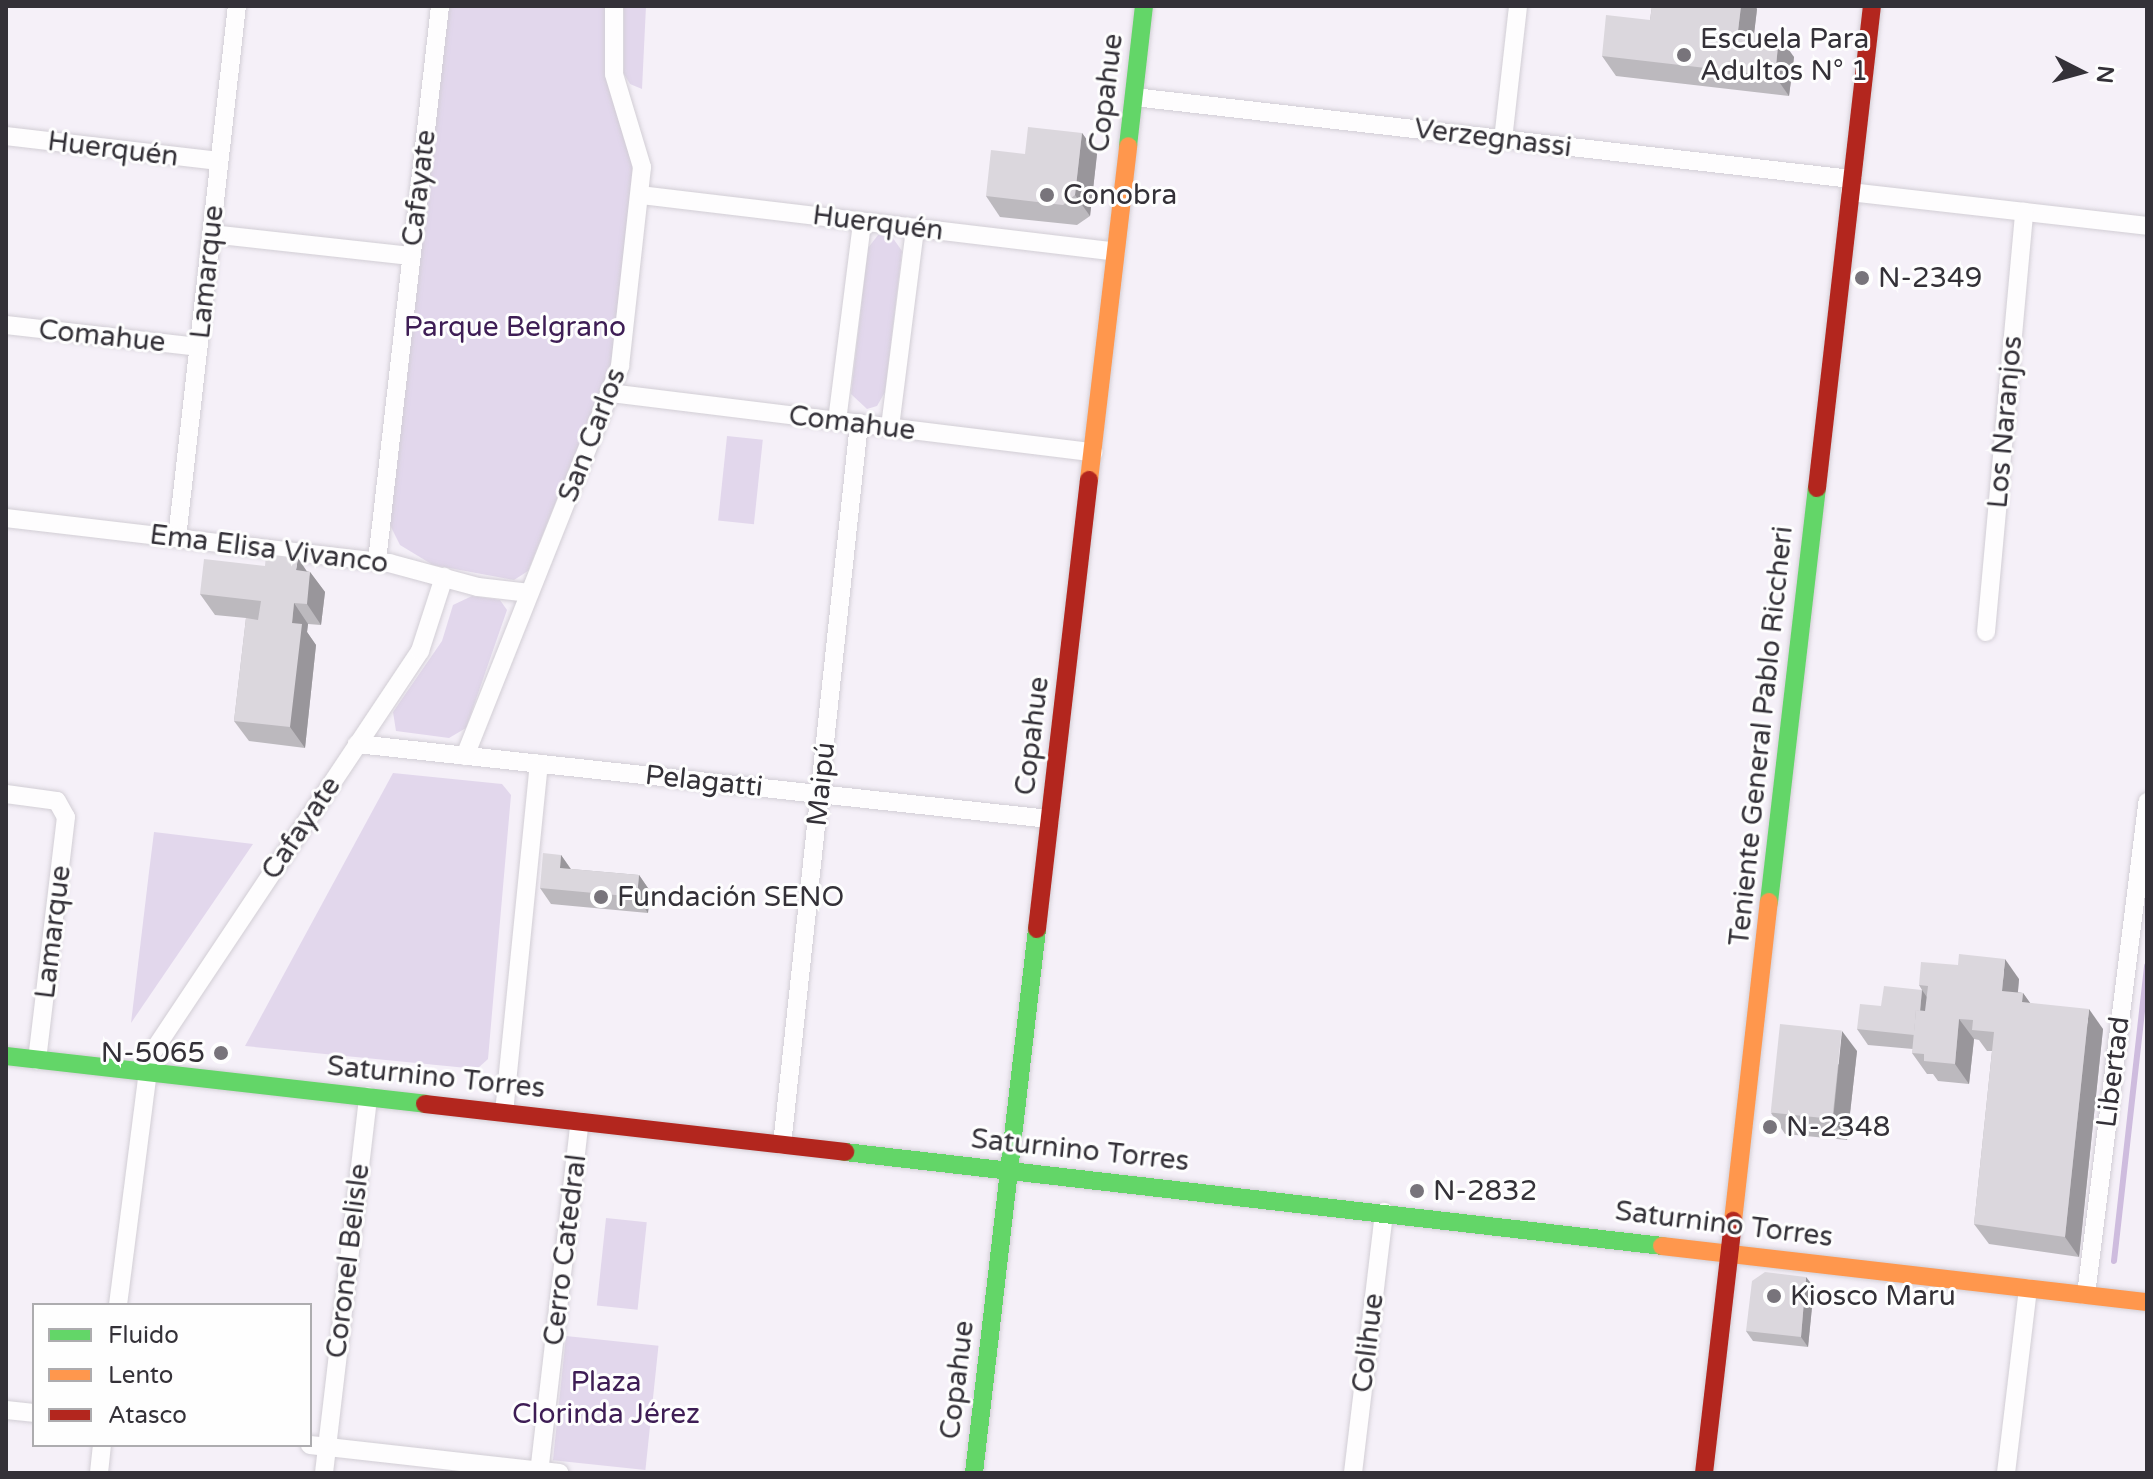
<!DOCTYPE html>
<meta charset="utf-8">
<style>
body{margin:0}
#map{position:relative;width:2153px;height:1479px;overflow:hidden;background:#f5f0f8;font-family:"Varela Round",sans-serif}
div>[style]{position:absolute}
.green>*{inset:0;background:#e2d7ec;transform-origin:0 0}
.stream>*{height:6px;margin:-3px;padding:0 3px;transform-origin:3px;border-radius:3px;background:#cebcde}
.roads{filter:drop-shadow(0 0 2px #d2ced5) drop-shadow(0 0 2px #d2ced5)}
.street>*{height:18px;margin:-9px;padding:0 9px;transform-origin:9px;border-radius:9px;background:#fefdfe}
.fast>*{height:18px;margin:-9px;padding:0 9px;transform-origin:9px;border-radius:9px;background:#63d668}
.slow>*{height:18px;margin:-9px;padding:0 9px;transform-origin:9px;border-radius:9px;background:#ff974d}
.jam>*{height:18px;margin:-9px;padding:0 9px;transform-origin:9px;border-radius:9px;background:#b3261e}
.wall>*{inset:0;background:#bcb9be}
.shaded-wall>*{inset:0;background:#99969b}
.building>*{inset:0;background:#dbd7dd;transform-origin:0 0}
.dots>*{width:22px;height:22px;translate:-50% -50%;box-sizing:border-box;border:4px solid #fefefe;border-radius:50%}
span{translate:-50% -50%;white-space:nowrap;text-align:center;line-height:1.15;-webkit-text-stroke:6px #fefefe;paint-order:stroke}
.poi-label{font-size:28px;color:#343138}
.left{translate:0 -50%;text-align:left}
.right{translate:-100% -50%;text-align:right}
.street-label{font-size:28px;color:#343138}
.park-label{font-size:28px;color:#3e1d55}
.frame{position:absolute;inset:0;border:8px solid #343138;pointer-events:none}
.legend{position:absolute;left:32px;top:1303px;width:280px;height:144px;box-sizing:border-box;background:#fefefe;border:2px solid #adacaf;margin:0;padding:10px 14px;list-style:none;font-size:24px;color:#343138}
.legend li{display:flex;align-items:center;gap:16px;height:40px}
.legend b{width:40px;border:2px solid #adacaf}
.north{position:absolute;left:2041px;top:32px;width:80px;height:80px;-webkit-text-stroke:6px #fefefe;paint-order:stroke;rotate:96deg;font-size:22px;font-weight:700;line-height:32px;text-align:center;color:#343138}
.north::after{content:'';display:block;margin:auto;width:28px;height:36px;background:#343138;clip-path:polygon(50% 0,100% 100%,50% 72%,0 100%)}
</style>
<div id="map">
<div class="green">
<i style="clip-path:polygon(449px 6px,607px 6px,606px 73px,635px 166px,611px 364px,528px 571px,514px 580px,433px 565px,400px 545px,390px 525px)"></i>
<i style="clip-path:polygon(624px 6px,646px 6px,642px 89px,630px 84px,624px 74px)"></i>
<i style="clip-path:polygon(890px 234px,902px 251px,885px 392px,877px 406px,867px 409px,851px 394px,868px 248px,878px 235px)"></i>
<i style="left:727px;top:436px;width:36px;height:85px;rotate:6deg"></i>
<i style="clip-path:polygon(472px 596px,500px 600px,507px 610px,466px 728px,449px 738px,396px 731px,393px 712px,442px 641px,453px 605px)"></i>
<i style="clip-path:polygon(393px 773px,502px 784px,511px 795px,488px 1059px,477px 1069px,245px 1046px)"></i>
<i style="clip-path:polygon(154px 832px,253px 844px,131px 1023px,149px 872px)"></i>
<i style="left:606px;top:1218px;width:41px;height:88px;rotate:6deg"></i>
<i style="left:566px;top:1336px;width:93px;height:125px;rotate:6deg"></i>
</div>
<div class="stream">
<i style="left:2114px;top:1261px;width:297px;rotate:-83.6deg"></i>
</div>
<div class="roads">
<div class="street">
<i style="left:1134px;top:97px;width:723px;rotate:6.52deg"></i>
<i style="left:6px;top:136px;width:214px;rotate:6.7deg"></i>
<i style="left:1503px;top:140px;width:135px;rotate:-83.6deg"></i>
<i style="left:1850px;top:192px;width:299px;rotate:6.5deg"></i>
<i style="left:640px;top:195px;width:479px;rotate:6.8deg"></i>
<i style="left:211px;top:234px;width:201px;rotate:6.3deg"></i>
<i style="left:6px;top:325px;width:193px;rotate:6.5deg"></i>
<i style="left:610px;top:393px;width:487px;rotate:7deg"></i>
<i style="left:837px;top:421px;width:201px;rotate:-82.8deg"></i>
<i style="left:890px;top:427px;width:201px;rotate:-82.8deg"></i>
<i style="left:6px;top:518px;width:386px;rotate:6.7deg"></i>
<i style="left:389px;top:563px;width:92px;rotate:15.1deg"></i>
<i style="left:478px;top:587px;width:52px;rotate:6.6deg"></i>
<i style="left:177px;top:538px;width:535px;rotate:-83.57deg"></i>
<i style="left:377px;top:561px;width:559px;rotate:-83.52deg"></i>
<i style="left:1986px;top:632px;width:422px;rotate:-84.8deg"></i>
<i style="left:357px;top:744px;width:697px;rotate:6.18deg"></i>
<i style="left:465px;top:756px;width:420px;rotate:-68.3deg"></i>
<i style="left:620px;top:366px;width:200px;rotate:-83.7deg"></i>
<i style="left:642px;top:167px;width:97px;rotate:-106.8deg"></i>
<i style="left:614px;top:74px;width:68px;rotate:-90deg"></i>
<i style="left:6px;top:794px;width:51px;rotate:7.8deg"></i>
<i style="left:57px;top:801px;width:18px;rotate:61deg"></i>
<i style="left:66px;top:817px;width:245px;rotate:96.8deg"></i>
<i style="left:504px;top:1113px;width:351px;rotate:-84.3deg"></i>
<i style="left:782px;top:1145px;width:726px;rotate:-83.91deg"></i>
<i style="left:2086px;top:1295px;width:497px;rotate:-82.9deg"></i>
<i style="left:118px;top:1305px;width:251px;rotate:-82.7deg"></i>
<i style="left:150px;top:1056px;width:487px;rotate:-56.3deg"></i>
<i style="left:420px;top:651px;width:78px;rotate:-72deg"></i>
<i style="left:6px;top:1410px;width:28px;rotate:6deg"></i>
<i style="left:310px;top:1445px;width:251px;rotate:6.4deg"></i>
<i style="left:99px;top:1473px;width:28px;rotate:-84deg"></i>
<i style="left:324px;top:1473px;width:379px;rotate:-83.3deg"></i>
<i style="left:539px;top:1473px;width:354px;rotate:-83.4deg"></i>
<i style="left:1353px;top:1473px;width:263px;rotate:-83.2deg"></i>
<i style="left:2006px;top:1473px;width:186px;rotate:-83.2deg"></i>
</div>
<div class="fast">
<i style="left:1128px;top:146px;width:141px;rotate:-83.5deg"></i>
<i style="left:1769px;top:902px;width:417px;rotate:-83.4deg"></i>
<i style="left:6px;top:1056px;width:422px;rotate:6.5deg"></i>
<i style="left:845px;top:1152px;width:822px;rotate:6.56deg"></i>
<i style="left:974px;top:1473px;width:548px;rotate:-83.39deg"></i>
</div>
<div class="slow">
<i style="left:1089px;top:480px;width:336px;rotate:-83.3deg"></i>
<i style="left:1733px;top:1221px;width:321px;rotate:-83.6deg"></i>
<i style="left:1662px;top:1246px;width:488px;rotate:6.6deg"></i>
</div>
<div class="jam">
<i style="left:1817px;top:488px;width:485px;rotate:-83.5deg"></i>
<i style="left:1037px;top:929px;width:452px;rotate:-83.4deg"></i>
<i style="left:425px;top:1104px;width:423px;rotate:6.5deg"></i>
<i style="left:1704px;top:1473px;width:254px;rotate:-83.4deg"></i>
</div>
</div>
<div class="wall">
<i style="clip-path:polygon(1652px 6px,1755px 6px,1757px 9px,1754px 33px,1794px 57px,1789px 96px,1616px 76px,1602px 56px,1650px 20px)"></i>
<i style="clip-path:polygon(1082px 133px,1097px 154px,1090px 216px,1077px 225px,1000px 217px,986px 196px,1025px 154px)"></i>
<i style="clip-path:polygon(307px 571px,310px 572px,325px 592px,321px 625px,308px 624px,307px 632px,316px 645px,305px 748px,249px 741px,234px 721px,246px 618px,215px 615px,200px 594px)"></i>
<i style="clip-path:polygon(561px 855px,571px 869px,639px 875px,650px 891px,648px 913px,551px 904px,540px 888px)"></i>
<i style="clip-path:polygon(2019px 979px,2018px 992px,2023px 993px,2030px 1003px,2103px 1029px,2079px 1257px,1989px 1244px,1974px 1224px,1992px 1051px,1987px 1051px,1979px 1040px,1974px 1039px,1969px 1084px,1938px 1081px,1933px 1074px,1927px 1074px,1912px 1053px,1913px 1049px,1868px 1045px,1857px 1029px,1881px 1006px,1922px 990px,1919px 985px)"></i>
<i style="clip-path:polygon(1857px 1051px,1847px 1140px,1785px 1134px,1771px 1113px)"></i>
<i style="clip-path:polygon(1814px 1287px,1808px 1347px,1753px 1341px,1746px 1331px)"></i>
</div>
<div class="shaded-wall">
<i style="clip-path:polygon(1741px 6px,1755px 6px,1757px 9px,1752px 52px,1738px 31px)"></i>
<i style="clip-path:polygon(1779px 36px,1794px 57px,1789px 96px,1775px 76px)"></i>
<i style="clip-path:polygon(1082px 133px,1097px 154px,1090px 216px,1075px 195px)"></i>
<i style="clip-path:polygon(298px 558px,310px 576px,310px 572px,325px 592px,321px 625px,307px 604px,296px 570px)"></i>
<i style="clip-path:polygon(294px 603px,308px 624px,307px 632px,316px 645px,305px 748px,290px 727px,292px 623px)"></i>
<i style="clip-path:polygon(561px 855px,572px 871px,560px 868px)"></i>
<i style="clip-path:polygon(639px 875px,650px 891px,648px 913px,637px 897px)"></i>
<i style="clip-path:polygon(2005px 959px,2019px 979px,2016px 1011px,2002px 991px)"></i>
<i style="clip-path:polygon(1922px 990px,1933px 1006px,1918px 1035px)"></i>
<i style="clip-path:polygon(2023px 993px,2038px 1014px,2022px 1002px)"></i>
<i style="clip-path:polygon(2089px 1009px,2103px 1029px,2079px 1257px,2065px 1237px)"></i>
<i style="clip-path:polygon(1959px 1019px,1974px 1039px,1969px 1084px,1955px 1064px)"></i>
<i style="clip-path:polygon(1842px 1031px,1857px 1051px,1847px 1140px,1833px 1120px)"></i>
<i style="clip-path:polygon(1806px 1277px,1814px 1287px,1808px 1347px,1801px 1337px)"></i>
</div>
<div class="building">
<i style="clip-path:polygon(1652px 6px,1741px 6px,1738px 31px,1779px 36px,1775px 76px,1602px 56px,1606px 15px,1650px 20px)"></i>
<i style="clip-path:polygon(1028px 127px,1082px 133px,1075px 195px,1063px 205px,986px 196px,991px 150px,1025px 154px)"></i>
<i style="clip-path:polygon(266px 554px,298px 558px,296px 570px,310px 572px,307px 604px,294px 603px,292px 623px,302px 624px,290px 727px,234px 721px,246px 618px,258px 620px,261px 601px,200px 594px,204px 559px,265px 566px)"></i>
<i style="clip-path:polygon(543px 853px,561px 855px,560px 868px,639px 875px,637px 897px,540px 888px)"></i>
<i style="clip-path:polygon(1959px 954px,2005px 959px,2002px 991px,2023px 993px,2022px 1002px,2089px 1009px,2065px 1237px,1974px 1224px,1994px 1032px,1972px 1030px,1973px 1020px,1959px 1019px,1955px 1064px,1924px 1061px,1924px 1054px,1912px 1053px,1916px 1010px,1925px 1011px,1928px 986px,1919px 985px,1921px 962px,1958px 965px)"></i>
<i style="clip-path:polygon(1884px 986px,1922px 990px,1920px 1011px,1916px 1010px,1914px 1035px,1857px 1029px,1860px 1004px,1881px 1006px)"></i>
<i style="left:1780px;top:1024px;width:62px;height:89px;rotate:6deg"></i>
<i style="clip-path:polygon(1765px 1272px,1806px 1277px,1801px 1337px,1746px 1331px,1752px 1281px)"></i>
</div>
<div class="dots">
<i style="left:1684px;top:55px;background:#78747b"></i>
<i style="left:1047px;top:195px;background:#78747b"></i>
<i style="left:1862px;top:278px;background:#78747b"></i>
<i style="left:601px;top:897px;background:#78747b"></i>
<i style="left:221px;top:1053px;background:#78747b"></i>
<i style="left:1770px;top:1127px;background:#78747b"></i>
<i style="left:1417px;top:1191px;background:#78747b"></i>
<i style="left:1774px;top:1296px;background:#78747b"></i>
</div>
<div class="poi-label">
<span class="left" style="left:1700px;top:55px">Escuela Para<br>Adultos N° 1</span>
<span class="left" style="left:1063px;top:195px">Conobra</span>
<span class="left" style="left:1878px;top:278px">N-2349</span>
<span class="left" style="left:617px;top:897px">Fundación SENO</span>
<span class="right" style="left:205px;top:1053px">N-5065</span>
<span class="left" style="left:1786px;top:1127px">N-2348</span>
<span class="left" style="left:1433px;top:1191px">N-2832</span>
<span class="left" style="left:1790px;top:1296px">Kiosco Maru</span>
</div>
<div class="street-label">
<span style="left:1106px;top:93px;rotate:-83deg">Copahue</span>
<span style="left:1493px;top:138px;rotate:7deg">Verzegnassi</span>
<span style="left:113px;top:149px;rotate:7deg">Huerquén</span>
<span style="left:419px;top:188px;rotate:-83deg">Cafayate</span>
<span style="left:878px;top:223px;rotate:7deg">Huerquén</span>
<span style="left:207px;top:272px;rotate:-84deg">Lamarque</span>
<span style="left:102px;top:336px;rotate:6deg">Comahue</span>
<span style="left:2005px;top:422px;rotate:-85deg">Los Naranjos</span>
<span style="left:852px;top:423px;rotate:7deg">Comahue</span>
<span style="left:592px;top:435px;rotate:-69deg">San Carlos</span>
<span style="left:269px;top:549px;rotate:7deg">Ema Elisa Vivanco</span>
<span style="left:1032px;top:736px;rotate:-83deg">Copahue</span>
<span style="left:1761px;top:736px;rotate:-84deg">Teniente General Pablo Riccheri</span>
<span style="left:704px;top:781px;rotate:6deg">Pelagatti</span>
<span style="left:821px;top:784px;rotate:-84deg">Maipú</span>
<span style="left:301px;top:828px;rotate:-56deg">Cafayate</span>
<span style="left:53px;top:932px;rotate:-83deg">Lamarque</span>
<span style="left:2113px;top:1072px;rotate:-83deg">Libertad</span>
<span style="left:436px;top:1077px;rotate:6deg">Saturnino Torres</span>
<span style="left:1080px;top:1150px;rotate:6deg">Saturnino Torres</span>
<span style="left:1724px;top:1224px;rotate:7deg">Saturnino Torres</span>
<span style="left:565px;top:1250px;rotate:-83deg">Cerro Catedral</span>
<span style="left:348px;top:1261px;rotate:-83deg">Coronel Belisle</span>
<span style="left:1368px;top:1343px;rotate:-83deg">Colihue</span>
<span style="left:957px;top:1380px;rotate:-83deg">Copahue</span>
</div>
<div class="park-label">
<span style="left:515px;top:327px">Parque Belgrano</span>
<span style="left:606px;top:1398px">Plaza<br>Clorinda Jérez</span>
</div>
<div class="frame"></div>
<ul class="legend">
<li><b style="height:10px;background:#63d668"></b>Fluido</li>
<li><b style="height:10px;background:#ff974d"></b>Lento</li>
<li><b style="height:10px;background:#b3261e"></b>Atasco</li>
</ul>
<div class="north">N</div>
</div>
